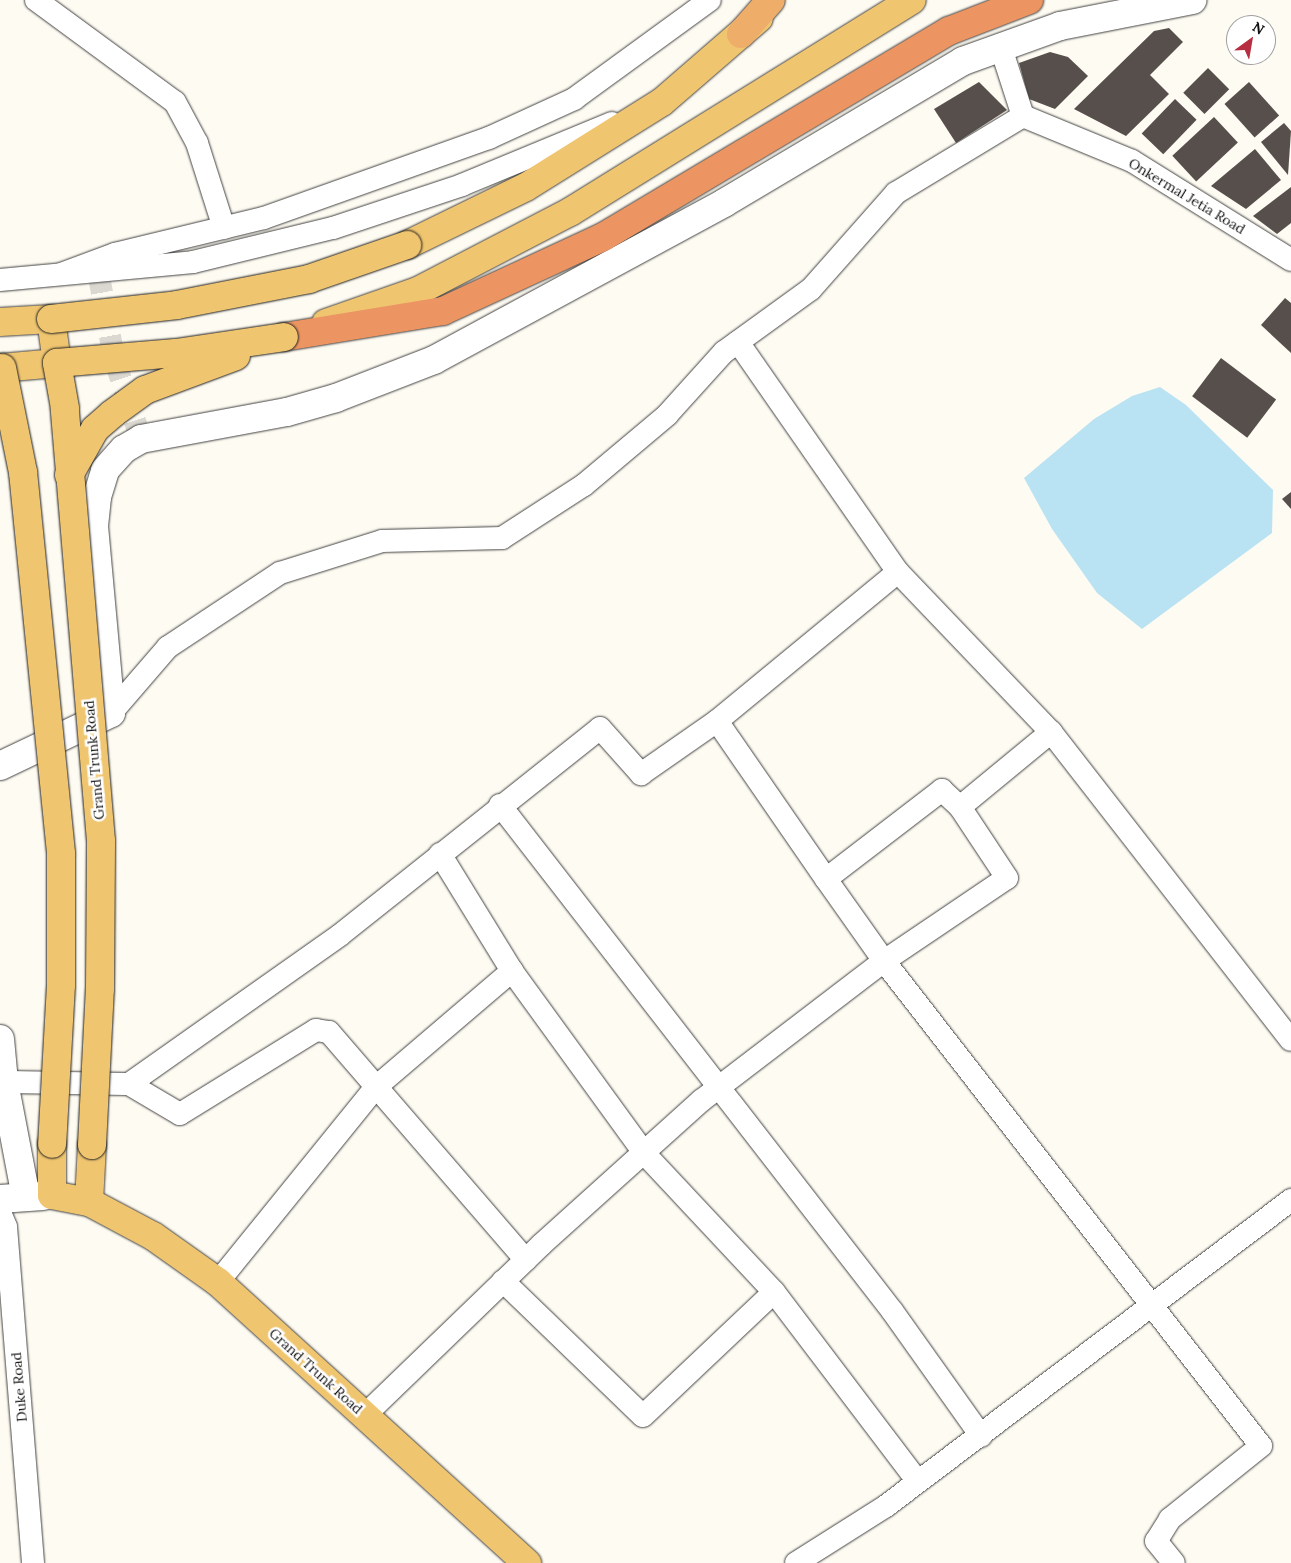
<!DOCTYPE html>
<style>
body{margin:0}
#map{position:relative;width:1291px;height:1563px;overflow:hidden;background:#fefbf2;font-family:Lora,serif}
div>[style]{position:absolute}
.water>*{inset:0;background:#b9e3f3}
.building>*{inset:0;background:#574f4c;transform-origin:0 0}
.minor-tunnel>*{height:22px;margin-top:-11px;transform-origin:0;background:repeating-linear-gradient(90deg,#dad8d0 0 22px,transparent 0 33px)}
.roads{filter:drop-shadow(0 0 1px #424242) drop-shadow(0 0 1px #424242)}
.minor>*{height:22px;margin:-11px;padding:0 11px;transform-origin:11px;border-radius:11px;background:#fff}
.tertiary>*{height:28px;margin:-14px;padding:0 14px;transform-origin:14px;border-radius:14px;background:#fff}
.primary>*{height:28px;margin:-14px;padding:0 14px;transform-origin:14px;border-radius:14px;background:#f0c570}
.trunk>*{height:28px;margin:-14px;padding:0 14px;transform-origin:14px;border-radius:14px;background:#eead69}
.motorway>*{height:28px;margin:-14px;padding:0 14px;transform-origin:14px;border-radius:14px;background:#ec9562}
.bridges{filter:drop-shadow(0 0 1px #202020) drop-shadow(0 0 1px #202020)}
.primary-bridge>*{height:28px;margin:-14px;padding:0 14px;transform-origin:14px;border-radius:14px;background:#f0c570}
span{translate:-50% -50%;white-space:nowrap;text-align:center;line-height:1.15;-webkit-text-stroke:5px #fff;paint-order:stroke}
.street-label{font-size:14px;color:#0f0f0f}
.north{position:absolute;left:1226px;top:15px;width:50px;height:50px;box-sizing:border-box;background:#fff;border:1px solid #9f9f9f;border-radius:50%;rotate:32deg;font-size:14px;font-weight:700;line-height:20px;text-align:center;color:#0f0f0f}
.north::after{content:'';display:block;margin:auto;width:18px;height:22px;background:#b82e41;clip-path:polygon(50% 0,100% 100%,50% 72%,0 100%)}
</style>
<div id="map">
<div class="water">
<i style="clip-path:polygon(1160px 387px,1186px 405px,1273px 490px,1272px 533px,1142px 629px,1097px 593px,1052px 529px,1024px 478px,1094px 419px,1132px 396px)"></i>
</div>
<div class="building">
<i style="clip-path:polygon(1169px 28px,1183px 42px,1150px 75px,1169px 94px,1126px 136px,1074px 109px,1154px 31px)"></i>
<i style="clip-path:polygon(1050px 52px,1068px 57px,1088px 76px,1055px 109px,1029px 99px,1019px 63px)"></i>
<i style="left:1208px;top:68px;width:30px;height:35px;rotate:45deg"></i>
<i style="clip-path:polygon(979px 82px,1007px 110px,956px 143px,934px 109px)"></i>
<i style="left:1249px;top:82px;width:45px;height:33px;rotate:48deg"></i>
<i style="left:1175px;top:99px;width:30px;height:48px;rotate:44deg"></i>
<i style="left:1214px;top:117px;width:35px;height:57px;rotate:47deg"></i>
<i style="clip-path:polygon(1284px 123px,1291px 131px,1288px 175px,1261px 142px)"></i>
<i style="clip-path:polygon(1255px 149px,1281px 180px,1246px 209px,1211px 186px)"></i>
<i style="clip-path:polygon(1291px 187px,1291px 223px,1277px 234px,1253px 216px)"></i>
<i style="clip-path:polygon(1285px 298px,1291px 303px,1291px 353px,1261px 325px)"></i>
<i style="left:1221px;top:358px;width:69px;height:48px;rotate:37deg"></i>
<i style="clip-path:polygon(1291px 492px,1291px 509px,1282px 499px)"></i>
</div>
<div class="minor-tunnel">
<i style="left:98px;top:271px;width:88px;rotate:79.6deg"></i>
<i style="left:114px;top:358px;width:85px;rotate:71.6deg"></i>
</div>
<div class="roads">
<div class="minor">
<i style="left:36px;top:0;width:172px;rotate:36.3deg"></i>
<i style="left:175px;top:102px;width:47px;rotate:61.8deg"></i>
<i style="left:197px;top:143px;width:89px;rotate:72.4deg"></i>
<i style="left:1000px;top:45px;width:75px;rotate:72.1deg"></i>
<i style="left:1023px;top:116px;width:118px;rotate:22.4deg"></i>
<i style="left:1132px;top:161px;width:187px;rotate:31.9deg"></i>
<i style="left:61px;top:274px;width:58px;rotate:-20.3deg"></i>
<i style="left:115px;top:254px;width:153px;rotate:-13.6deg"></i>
<i style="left:264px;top:218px;width:239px;rotate:-19.6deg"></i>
<i style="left:489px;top:138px;width:94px;rotate:-24.6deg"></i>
<i style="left:574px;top:99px;width:168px;rotate:-36.1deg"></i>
<i style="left:0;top:280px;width:194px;rotate:-5.3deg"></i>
<i style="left:193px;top:262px;width:144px;rotate:-13.7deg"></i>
<i style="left:333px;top:228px;width:136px;rotate:-18.4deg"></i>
<i style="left:462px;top:185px;width:162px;rotate:-22.5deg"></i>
<i style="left:738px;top:342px;width:280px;rotate:55.2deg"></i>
<i style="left:898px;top:572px;width:221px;rotate:46.3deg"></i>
<i style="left:1051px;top:732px;width:390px;rotate:52.1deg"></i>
<i style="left:111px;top:713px;width:87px;rotate:-49.2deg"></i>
<i style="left:168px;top:647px;width:134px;rotate:-33.5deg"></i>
<i style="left:280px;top:573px;width:107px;rotate:-17.4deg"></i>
<i style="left:382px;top:541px;width:120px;rotate:-1.4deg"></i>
<i style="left:502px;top:538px;width:98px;rotate:-32.9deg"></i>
<i style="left:584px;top:485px;width:109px;rotate:-40.1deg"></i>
<i style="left:667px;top:415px;width:85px;rotate:-47.9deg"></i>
<i style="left:724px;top:352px;width:107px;rotate:-35.9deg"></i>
<i style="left:811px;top:289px;width:128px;rotate:-48.5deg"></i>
<i style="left:896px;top:193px;width:149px;rotate:-31.2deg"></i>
<i style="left:717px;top:721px;width:192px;rotate:55.4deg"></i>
<i style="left:500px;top:805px;width:641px;rotate:52.22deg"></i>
<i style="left:893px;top:1312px;width:152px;rotate:54.6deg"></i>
<i style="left:960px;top:807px;width:25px;rotate:-137deg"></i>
<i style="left:942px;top:790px;width:146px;rotate:142.5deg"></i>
<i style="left:826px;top:879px;width:100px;rotate:54.7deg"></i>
<i style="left:884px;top:961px;width:614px;rotate:52.14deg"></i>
<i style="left:1261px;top:1446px;width:117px;rotate:141.3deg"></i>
<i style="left:1170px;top:1519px;width:26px;rotate:122deg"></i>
<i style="left:1156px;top:1541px;width:28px;rotate:51deg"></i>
<i style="left:440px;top:854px;width:137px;rotate:58.4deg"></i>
<i style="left:512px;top:971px;width:225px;rotate:54deg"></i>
<i style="left:644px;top:1153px;width:190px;rotate:46.9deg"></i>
<i style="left:774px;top:1292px;width:238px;rotate:52.8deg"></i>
<i style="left:4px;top:1082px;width:125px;rotate:0.9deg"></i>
<i style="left:129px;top:1084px;width:258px;rotate:-35.2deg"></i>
<i style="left:340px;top:935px;width:332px;rotate:-38.5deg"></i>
<i style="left:600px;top:728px;width:62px;rotate:48.3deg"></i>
<i style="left:641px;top:774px;width:93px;rotate:-34.9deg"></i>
<i style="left:717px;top:721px;width:234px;rotate:-39.5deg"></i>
<i style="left:129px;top:1084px;width:59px;rotate:30.5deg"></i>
<i style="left:180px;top:1114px;width:160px;rotate:-31.7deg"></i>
<i style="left:316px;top:1030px;width:13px;rotate:9deg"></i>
<i style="left:329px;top:1032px;width:301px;rotate:49.2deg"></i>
<i style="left:0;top:1212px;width:16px;rotate:68deg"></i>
<i style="left:6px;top:1227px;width:337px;rotate:85.4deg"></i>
<i style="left:503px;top:1281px;width:194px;rotate:44deg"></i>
<i style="left:643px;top:1416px;width:180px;rotate:-43.4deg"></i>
<i style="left:218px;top:1282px;width:251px;rotate:-51deg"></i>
<i style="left:376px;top:1087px;width:179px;rotate:-40.5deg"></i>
<i style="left:365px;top:1415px;width:246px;rotate:-44deg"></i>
<i style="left:542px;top:1244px;width:215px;rotate:-42deg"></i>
<i style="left:702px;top:1100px;width:229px;rotate:-37.4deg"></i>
<i style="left:884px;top:961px;width:148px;rotate:-34deg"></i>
<i style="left:1007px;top:878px;width:85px;rotate:-123.5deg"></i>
<i style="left:960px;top:807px;width:118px;rotate:-39.5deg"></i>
<i style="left:796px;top:1563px;width:107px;rotate:-32.3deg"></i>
<i style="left:886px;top:1506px;width:508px;rotate:-37.07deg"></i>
</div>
<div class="tertiary">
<i style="left:0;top:766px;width:123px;rotate:-25.5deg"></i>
<i style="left:111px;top:713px;width:188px;rotate:-95.2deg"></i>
<i style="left:94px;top:526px;width:29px;rotate:-84deg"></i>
<i style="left:97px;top:497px;width:28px;rotate:-73deg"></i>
<i style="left:105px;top:470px;width:28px;rotate:-48deg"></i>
<i style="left:124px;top:449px;width:20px;rotate:-30deg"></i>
<i style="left:141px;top:439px;width:148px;rotate:-10.5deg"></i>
<i style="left:287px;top:412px;width:51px;rotate:-15.9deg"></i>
<i style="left:336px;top:398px;width:105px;rotate:-21.2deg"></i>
<i style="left:434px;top:360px;width:330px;rotate:-28.4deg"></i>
<i style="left:724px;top:203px;width:278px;rotate:-30.7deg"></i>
<i style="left:963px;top:61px;width:103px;rotate:-19.8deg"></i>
<i style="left:1060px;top:26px;width:135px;rotate:-11.1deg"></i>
<i style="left:0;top:1039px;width:43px;rotate:84.7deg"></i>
<i style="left:4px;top:1082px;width:117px;rotate:79.2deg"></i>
<i style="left:0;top:1199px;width:43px;rotate:-4deg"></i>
</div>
<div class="primary">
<i style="left:407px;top:245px;width:132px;rotate:-26deg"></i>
<i style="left:526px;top:187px;width:160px;rotate:-32deg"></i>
<i style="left:662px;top:102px;width:128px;rotate:-40.9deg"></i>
<i style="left:0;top:322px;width:51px;rotate:-3.4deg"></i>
<i style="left:51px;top:319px;width:44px;rotate:82.2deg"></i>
<i style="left:57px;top:363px;width:57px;rotate:175deg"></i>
<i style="left:326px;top:323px;width:97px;rotate:-19.2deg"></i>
<i style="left:418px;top:291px;width:171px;rotate:-27.5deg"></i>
<i style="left:570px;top:212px;width:402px;rotate:-31.8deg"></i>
<i style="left:52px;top:1144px;width:51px;rotate:90deg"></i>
<i style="left:52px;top:1195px;width:38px;rotate:11deg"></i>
<i style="left:89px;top:1202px;width:72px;rotate:28deg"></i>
<i style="left:153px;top:1236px;width:80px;rotate:35.3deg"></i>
<i style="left:218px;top:1282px;width:418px;rotate:42.3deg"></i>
<i style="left:89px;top:1202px;width:57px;rotate:-87deg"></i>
</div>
<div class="trunk">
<i style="left:741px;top:34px;width:45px;rotate:-48.6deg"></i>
</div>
<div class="motorway">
<i style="left:284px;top:337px;width:161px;rotate:-9.3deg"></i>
<i style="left:443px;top:311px;width:176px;rotate:-24.8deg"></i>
<i style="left:603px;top:237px;width:403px;rotate:-30.8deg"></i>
<i style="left:949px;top:31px;width:86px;rotate:-21.2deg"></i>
</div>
</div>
<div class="bridges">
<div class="primary-bridge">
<i style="left:51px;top:319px;width:127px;rotate:-6.3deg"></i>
<i style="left:177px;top:305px;width:135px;rotate:-11.1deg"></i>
<i style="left:309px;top:279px;width:104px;rotate:-19.1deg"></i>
<i style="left:2px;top:368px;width:106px;rotate:78.6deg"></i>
<i style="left:23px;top:472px;width:384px;rotate:84.3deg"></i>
<i style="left:61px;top:854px;width:131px;rotate:90deg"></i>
<i style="left:61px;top:985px;width:159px;rotate:93.2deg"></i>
<i style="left:69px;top:475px;width:53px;rotate:-60.5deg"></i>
<i style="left:95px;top:429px;width:23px;rotate:-41deg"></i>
<i style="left:112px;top:414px;width:41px;rotate:-36deg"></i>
<i style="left:145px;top:390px;width:97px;rotate:-20.5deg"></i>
<i style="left:92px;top:1145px;width:156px;rotate:-87.1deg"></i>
<i style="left:100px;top:989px;width:148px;rotate:-89.6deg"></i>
<i style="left:101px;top:841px;width:434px;rotate:-94.8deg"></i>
<i style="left:65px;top:408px;width:46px;rotate:-100.1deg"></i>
<i style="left:57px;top:363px;width:119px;rotate:-4.8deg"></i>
<i style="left:176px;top:353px;width:109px;rotate:-8.4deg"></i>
</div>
</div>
<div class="street-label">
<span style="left:1187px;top:196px;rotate:31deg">Onkermal Jetia Road</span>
<span style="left:94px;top:760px;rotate:-95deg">Grand Trunk Road</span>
<span style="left:316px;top:1371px;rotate:42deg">Grand Trunk Road</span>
<span style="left:19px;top:1387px;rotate:-95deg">Duke Road</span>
</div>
<div class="north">N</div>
</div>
